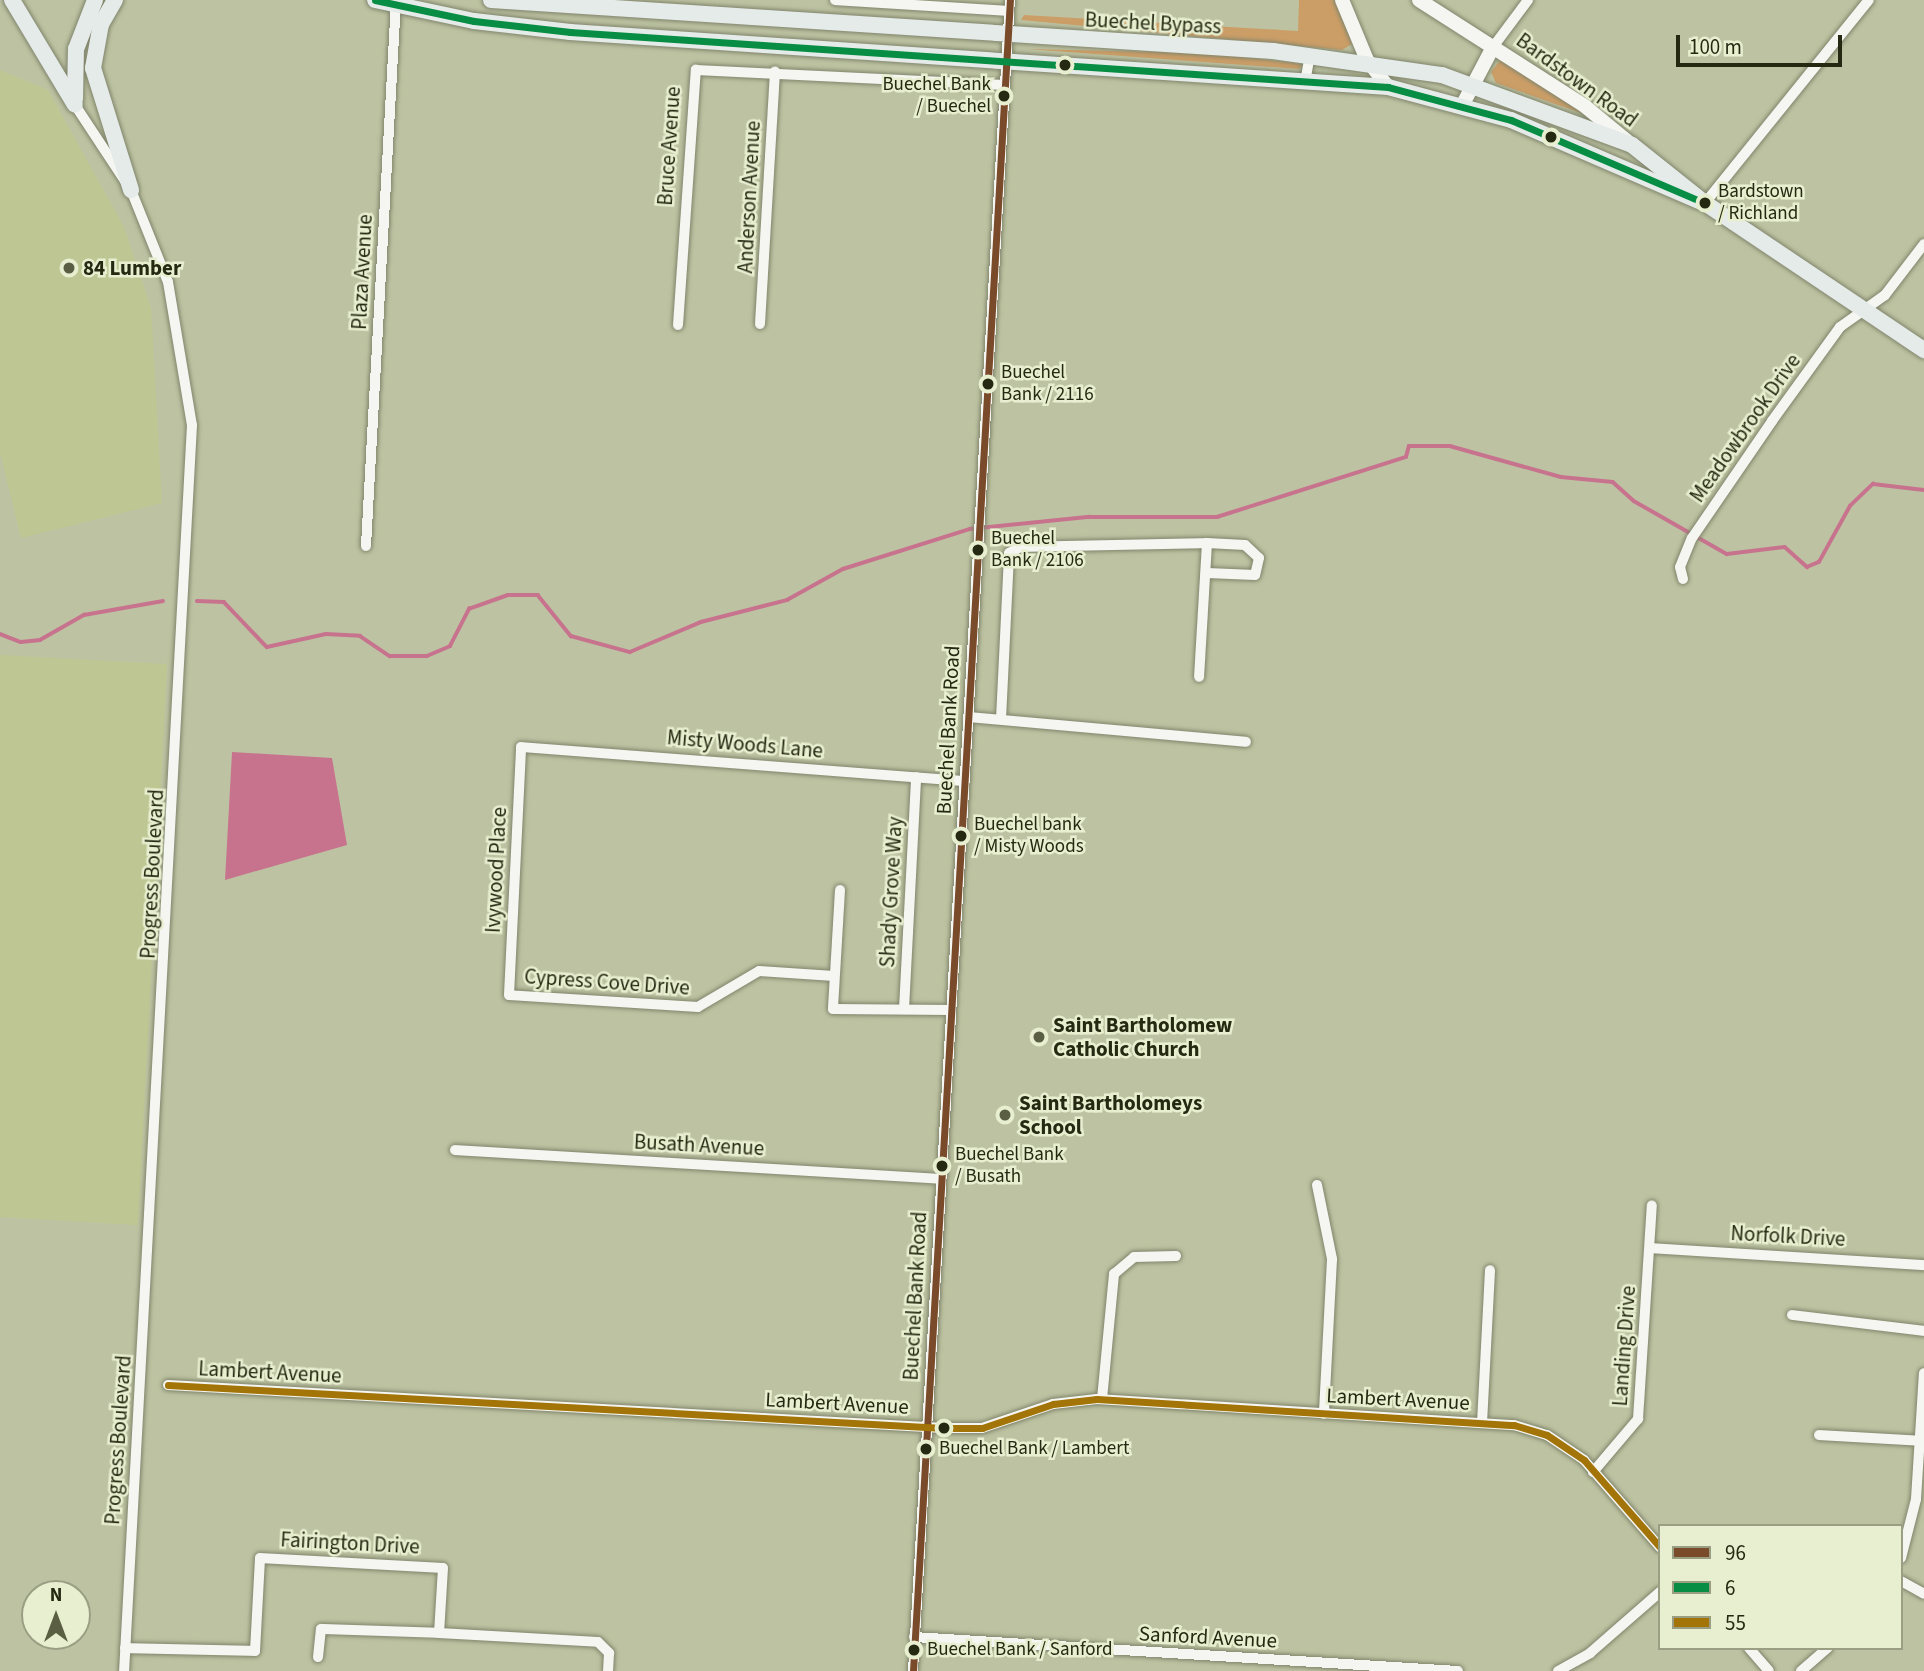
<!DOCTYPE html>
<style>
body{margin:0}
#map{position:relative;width:1924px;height:1671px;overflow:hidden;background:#bdc3a2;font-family:"Source Sans 3",sans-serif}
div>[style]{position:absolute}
.built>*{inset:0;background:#bec793}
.green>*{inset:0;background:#cc9e67}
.water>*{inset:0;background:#c8738e}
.stream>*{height:3.5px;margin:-1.75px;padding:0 1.75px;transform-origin:1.75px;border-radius:1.75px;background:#c8738e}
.roads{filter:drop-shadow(0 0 2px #81856c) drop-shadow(0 0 2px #81856c)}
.street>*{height:10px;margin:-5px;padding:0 5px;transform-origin:5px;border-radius:5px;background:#f5f6f1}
.secondary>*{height:14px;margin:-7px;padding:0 7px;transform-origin:7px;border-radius:7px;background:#f5f6f1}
.primary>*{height:16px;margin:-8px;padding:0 8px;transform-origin:8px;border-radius:8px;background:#e5ebe9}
.bus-1>*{height:7px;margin:-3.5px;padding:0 3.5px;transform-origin:3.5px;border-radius:3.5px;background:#7a4b2a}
.bus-2>*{height:7px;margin:-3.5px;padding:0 3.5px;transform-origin:3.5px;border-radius:3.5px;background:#078d44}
.bus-3>*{height:7px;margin:-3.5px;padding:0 3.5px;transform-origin:3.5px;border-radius:3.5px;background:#a37407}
.dots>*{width:19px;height:19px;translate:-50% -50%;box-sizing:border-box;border:4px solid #e8eed0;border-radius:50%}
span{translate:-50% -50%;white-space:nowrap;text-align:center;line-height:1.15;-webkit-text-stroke:5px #e8eed0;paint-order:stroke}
.bus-label{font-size:19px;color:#252911}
.right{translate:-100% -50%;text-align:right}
.left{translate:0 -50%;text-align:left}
.street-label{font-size:21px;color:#252911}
.poi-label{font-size:21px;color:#252911;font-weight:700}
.legend{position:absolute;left:1658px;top:1524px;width:245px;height:126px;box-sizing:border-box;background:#e8eed0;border:2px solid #9a9f84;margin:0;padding:9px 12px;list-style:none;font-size:21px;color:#252911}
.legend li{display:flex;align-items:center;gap:14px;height:35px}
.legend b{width:35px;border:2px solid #9a9f84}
.north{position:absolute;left:21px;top:1580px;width:70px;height:70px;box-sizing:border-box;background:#e8eed0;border:2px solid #9a9f84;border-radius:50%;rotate:0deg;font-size:19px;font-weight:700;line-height:28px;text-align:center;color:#252911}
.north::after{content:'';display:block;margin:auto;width:24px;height:32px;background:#5a5f44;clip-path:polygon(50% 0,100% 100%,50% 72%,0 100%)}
.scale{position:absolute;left:1676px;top:35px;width:166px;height:32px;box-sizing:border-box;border:4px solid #252911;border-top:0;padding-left:9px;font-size:21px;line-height:24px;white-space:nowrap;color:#252911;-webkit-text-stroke:5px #e8eed0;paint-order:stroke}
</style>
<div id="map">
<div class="built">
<i style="clip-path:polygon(0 70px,48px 90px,124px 227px,151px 308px,162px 503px,21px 538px,0 452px)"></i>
<i style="clip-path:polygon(0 655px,167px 664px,138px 1225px,0 1217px)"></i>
</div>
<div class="green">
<i style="clip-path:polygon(1299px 0,1337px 0,1352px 44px,1342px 50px,1021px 20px,1024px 15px,1298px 31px)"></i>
<i style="clip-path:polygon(1027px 49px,1207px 53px,1303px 64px,1299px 69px)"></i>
<i style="clip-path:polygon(1501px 59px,1581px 111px,1581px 113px,1496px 83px,1491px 72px)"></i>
</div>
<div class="water">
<i style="clip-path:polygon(232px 752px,332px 758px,347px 845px,225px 880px)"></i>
</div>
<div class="stream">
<i style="left:197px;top:601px;width:27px;rotate:2deg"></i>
<i style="left:224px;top:602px;width:62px;rotate:46.3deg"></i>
<i style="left:267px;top:647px;width:60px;rotate:-12.4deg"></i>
<i style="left:326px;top:634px;width:34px;rotate:3deg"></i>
<i style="left:360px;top:636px;width:36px;rotate:34deg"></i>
<i style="left:390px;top:656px;width:37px"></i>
<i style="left:427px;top:656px;width:25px;rotate:-23deg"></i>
<i style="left:450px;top:646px;width:42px;rotate:-62.8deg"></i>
<i style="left:469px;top:609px;width:41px;rotate:-19.7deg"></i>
<i style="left:508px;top:595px;width:30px"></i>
<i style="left:538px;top:595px;width:53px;rotate:51.2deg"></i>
<i style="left:571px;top:636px;width:61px;rotate:15.2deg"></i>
<i style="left:630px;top:652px;width:77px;rotate:-22.9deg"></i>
<i style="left:701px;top:622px;width:89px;rotate:-14.3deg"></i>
<i style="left:787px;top:600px;width:64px;rotate:-29deg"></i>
<i style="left:843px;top:569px;width:133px;rotate:-17.5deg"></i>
<i style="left:970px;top:529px;width:120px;rotate:-5.8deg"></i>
<i style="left:1089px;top:517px;width:128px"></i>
<i style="left:1217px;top:517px;width:198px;rotate:-17.6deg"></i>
<i style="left:1406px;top:457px;width:11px;rotate:-75deg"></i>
<i style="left:1409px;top:446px;width:41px"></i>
<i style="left:1450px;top:446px;width:115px;rotate:15.6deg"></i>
<i style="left:1561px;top:477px;width:52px;rotate:5.5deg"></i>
<i style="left:1613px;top:482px;width:28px;rotate:42deg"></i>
<i style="left:1634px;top:501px;width:107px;rotate:29.7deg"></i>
<i style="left:1727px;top:554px;width:58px;rotate:-6.9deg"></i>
<i style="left:1785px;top:547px;width:30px;rotate:42deg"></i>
<i style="left:1807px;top:567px;width:13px;rotate:-23deg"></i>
<i style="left:1819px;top:562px;width:64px;rotate:-61deg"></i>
<i style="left:1850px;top:506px;width:32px;rotate:-44deg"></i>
<i style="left:1873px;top:484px;width:51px;rotate:6.7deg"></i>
<i style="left:0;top:634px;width:22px;rotate:21deg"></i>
<i style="left:21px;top:642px;width:19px;rotate:-6deg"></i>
<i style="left:40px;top:640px;width:51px;rotate:-29.6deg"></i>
<i style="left:84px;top:615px;width:80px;rotate:-10deg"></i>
</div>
<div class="roads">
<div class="street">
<i style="left:835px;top:0;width:174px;rotate:3.6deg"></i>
<i style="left:1493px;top:47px;width:59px;rotate:-53.3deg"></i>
<i style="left:1306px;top:77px;width:23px;rotate:-80deg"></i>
<i style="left:75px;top:105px;width:102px;rotate:56.6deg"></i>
<i style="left:131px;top:190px;width:99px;rotate:68.1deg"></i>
<i style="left:168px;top:282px;width:145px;rotate:80.5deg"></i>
<i style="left:192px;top:425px;width:1248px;rotate:93.12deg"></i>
<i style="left:1705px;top:203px;width:261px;rotate:-51.1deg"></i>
<i style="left:760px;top:324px;width:253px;rotate:-86.6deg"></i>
<i style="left:678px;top:325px;width:256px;rotate:-86deg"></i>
<i style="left:696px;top:70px;width:309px;rotate:2.8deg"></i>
<i style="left:1207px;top:543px;width:38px;rotate:3deg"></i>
<i style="left:1245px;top:545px;width:19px;rotate:43deg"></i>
<i style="left:1259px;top:558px;width:17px;rotate:103deg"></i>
<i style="left:1255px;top:575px;width:48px;rotate:-177.6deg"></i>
<i style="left:366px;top:546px;width:546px;rotate:-86.85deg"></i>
<i style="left:1683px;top:579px;width:12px;rotate:-104deg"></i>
<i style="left:1680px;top:567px;width:31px;rotate:-68deg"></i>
<i style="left:1692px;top:538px;width:142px;rotate:-55.6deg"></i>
<i style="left:1772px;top:421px;width:116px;rotate:-54.1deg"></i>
<i style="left:1840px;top:327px;width:55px;rotate:-35.4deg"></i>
<i style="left:1885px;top:295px;width:64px;rotate:-52.6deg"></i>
<i style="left:968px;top:717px;width:279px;rotate:5.1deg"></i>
<i style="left:1001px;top:719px;width:166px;rotate:-87.2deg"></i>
<i style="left:1009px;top:553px;width:13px;rotate:-27deg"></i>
<i style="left:1021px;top:547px;width:186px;rotate:-1.2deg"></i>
<i style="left:1207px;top:543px;width:134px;rotate:93.4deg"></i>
<i style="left:840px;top:890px;width:119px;rotate:93.4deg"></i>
<i style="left:833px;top:1009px;width:118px;rotate:0.5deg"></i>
<i style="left:834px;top:976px;width:75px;rotate:-176.2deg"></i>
<i style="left:759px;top:971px;width:71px;rotate:149.5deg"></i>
<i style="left:698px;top:1007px;width:189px;rotate:-176.4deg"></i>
<i style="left:509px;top:995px;width:248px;rotate:-87.2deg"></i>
<i style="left:521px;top:747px;width:445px;rotate:4.4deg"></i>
<i style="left:904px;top:1009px;width:232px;rotate:-87deg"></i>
<i style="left:455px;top:1150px;width:486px;rotate:3.4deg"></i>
<i style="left:1317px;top:1185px;width:76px;rotate:78.5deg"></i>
<i style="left:1332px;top:1259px;width:155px;rotate:93deg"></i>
<i style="left:1650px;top:1248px;width:275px;rotate:3.6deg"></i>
<i style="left:1792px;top:1315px;width:133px;rotate:6.9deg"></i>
<i style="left:168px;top:1385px;width:777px;rotate:3.17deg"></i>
<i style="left:944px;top:1428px;width:38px"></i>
<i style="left:982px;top:1428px;width:75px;rotate:-18.7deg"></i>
<i style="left:1053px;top:1404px;width:44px;rotate:-6.5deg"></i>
<i style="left:1097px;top:1399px;width:418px;rotate:3.6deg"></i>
<i style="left:1514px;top:1425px;width:34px;rotate:17deg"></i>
<i style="left:1547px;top:1435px;width:45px;rotate:34deg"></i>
<i style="left:1584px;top:1460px;width:116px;rotate:48.9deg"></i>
<i style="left:1102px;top:1399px;width:126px;rotate:-84.5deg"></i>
<i style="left:1114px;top:1274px;width:26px;rotate:-40deg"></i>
<i style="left:1134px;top:1257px;width:42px;rotate:-1.4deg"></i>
<i style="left:1482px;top:1423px;width:153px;rotate:-87deg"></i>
<i style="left:1819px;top:1435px;width:105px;rotate:3.3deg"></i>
<i style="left:1593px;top:1472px;width:70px;rotate:-49.7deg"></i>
<i style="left:1638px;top:1419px;width:214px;rotate:-86.3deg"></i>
<i style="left:1901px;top:1558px;width:61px;rotate:-75.7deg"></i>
<i style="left:1916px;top:1499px;width:126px;rotate:-86.4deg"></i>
<i style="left:1901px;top:1581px;width:26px;rotate:29deg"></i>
<i style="left:914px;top:1637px;width:545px;rotate:3.58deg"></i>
<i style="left:125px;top:1648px;width:130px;rotate:1.3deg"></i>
<i style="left:255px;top:1651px;width:93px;rotate:-86.9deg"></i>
<i style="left:260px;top:1558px;width:183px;rotate:3.1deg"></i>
<i style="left:443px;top:1568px;width:65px;rotate:93.5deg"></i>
<i style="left:439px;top:1633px;width:159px;rotate:3.2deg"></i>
<i style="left:598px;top:1642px;width:16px;rotate:45deg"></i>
<i style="left:609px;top:1653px;width:18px;rotate:93deg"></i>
<i style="left:1749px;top:1648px;width:30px;rotate:49deg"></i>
<i style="left:318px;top:1657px;width:28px;rotate:-84deg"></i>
<i style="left:321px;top:1629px;width:118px;rotate:1.9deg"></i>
<i style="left:913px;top:1671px;width:1674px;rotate:-86.68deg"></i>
<i style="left:1558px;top:1671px;width:37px;rotate:-29deg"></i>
<i style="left:1590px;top:1653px;width:93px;rotate:-41.1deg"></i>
<i style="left:1801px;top:1671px;width:35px;rotate:-41deg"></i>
</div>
<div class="secondary">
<i style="left:1342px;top:0;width:65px;rotate:67.4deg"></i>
<i style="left:1367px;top:60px;width:34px;rotate:52deg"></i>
<i style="left:1419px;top:0;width:198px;rotate:32.6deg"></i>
<i style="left:1586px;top:107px;width:60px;rotate:39.6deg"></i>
<i style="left:1463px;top:104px;width:64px;rotate:-62.2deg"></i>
</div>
<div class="primary">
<i style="left:12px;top:0;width:122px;rotate:59deg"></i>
<i style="left:115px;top:0;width:28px;rotate:120deg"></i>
<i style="left:101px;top:24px;width:45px;rotate:100.3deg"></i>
<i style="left:93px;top:68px;width:128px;rotate:72.7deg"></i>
<i style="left:375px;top:0;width:101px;rotate:12deg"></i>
<i style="left:474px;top:21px;width:97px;rotate:6.5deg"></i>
<i style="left:570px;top:32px;width:820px;rotate:3.85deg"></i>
<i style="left:1388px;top:87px;width:127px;rotate:15deg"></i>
<i style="left:1511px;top:120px;width:205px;rotate:23.3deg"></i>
<i style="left:491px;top:0;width:784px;rotate:3.73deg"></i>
<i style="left:1273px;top:51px;width:171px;rotate:8.1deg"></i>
<i style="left:1442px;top:75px;width:202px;rotate:20.2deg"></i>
<i style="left:1632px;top:145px;width:93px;rotate:38.5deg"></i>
<i style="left:1705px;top:203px;width:264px;rotate:33.9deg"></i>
<i style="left:75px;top:99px;width:50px;rotate:-88.9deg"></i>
<i style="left:76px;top:49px;width:53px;rotate:-68.8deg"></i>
</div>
</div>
<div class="bus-1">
<i style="left:913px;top:1671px;width:1674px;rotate:-86.68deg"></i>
</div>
<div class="bus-2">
<i style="left:375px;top:0;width:101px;rotate:12deg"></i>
<i style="left:474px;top:21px;width:97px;rotate:6.5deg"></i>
<i style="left:570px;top:32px;width:820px;rotate:3.85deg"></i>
<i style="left:1388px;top:87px;width:127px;rotate:15deg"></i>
<i style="left:1511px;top:120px;width:211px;rotate:23.2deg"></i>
</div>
<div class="bus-3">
<i style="left:168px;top:1385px;width:777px;rotate:3.17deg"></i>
<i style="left:944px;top:1428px;width:38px"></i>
<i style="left:982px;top:1428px;width:75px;rotate:-18.7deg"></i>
<i style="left:1053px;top:1404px;width:44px;rotate:-6.5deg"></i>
<i style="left:1097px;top:1399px;width:418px;rotate:3.6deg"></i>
<i style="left:1514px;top:1425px;width:34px;rotate:17deg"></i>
<i style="left:1547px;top:1435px;width:45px;rotate:34deg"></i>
<i style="left:1584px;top:1460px;width:116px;rotate:48.9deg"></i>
</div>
<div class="dots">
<i style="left:1065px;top:65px;background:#252911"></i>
<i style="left:1004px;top:96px;background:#252911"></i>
<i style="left:1551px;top:137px;background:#252911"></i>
<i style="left:1705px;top:203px;background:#252911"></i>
<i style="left:69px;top:268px;background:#5a5f44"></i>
<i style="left:988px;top:384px;background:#252911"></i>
<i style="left:978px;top:550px;background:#252911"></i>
<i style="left:961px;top:836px;background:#252911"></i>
<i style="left:1039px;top:1037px;background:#5a5f44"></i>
<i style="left:1005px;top:1115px;background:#5a5f44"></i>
<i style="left:942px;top:1166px;background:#252911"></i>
<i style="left:944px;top:1428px;background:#252911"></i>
<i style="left:926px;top:1449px;background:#252911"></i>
<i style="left:914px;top:1650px;background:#252911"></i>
</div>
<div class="bus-label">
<span class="right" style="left:991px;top:96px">Buechel Bank<br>/ Buechel</span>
<span class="left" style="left:1718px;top:203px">Bardstown<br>/ Richland</span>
<span class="left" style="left:1001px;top:384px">Buechel<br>Bank / 2116</span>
<span class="left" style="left:991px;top:550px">Buechel<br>Bank / 2106</span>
<span class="left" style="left:974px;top:836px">Buechel bank<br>/ Misty Woods</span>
<span class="left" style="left:955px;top:1166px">Buechel Bank<br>/ Busath</span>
<span class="left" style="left:939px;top:1449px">Buechel Bank / Lambert</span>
<span class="left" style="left:927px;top:1650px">Buechel Bank / Sanford</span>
</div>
<div class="street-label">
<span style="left:1153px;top:23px;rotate:3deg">Buechel Bypass</span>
<span style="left:1577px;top:80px;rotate:36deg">Bardstown Road</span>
<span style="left:669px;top:146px;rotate:-86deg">Bruce Avenue</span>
<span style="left:749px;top:197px;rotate:-87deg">Anderson Avenue</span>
<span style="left:362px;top:272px;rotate:-87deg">Plaza Avenue</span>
<span style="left:1745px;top:428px;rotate:-55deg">Meadowbrook Drive</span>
<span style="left:948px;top:730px;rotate:-87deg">Buechel Bank Road</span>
<span style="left:745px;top:744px;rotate:5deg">Misty Woods Lane</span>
<span style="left:496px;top:870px;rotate:-87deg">Ivywood Place</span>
<span style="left:152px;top:874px;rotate:-87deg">Progress Boulevard</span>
<span style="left:891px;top:892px;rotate:-87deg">Shady Grove Way</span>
<span style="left:607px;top:982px;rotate:4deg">Cypress Cove Drive</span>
<span style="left:699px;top:1145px;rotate:3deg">Busath Avenue</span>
<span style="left:1788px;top:1236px;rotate:3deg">Norfolk Drive</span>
<span style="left:915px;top:1296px;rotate:-87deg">Buechel Bank Road</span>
<span style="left:1624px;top:1346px;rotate:-86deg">Landing Drive</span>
<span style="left:270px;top:1372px;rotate:3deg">Lambert Avenue</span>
<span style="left:1398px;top:1399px;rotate:3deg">Lambert Avenue</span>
<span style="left:837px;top:1403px;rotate:3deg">Lambert Avenue</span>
<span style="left:118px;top:1440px;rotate:-86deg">Progress Boulevard</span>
<span style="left:350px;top:1543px;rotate:3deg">Fairington Drive</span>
<span style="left:1208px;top:1637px;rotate:3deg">Sanford Avenue</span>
</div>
<div class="poi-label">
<span class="left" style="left:83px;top:268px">84 Lumber</span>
<span class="left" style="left:1053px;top:1037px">Saint Bartholomew<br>Catholic Church</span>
<span class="left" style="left:1019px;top:1115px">Saint Bartholomeys<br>School</span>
</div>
<ul class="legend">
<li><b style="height:9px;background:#7a4b2a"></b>96</li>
<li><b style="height:9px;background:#078d44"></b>6</li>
<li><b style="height:9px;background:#a37407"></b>55</li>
</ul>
<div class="north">N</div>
<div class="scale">100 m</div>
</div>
